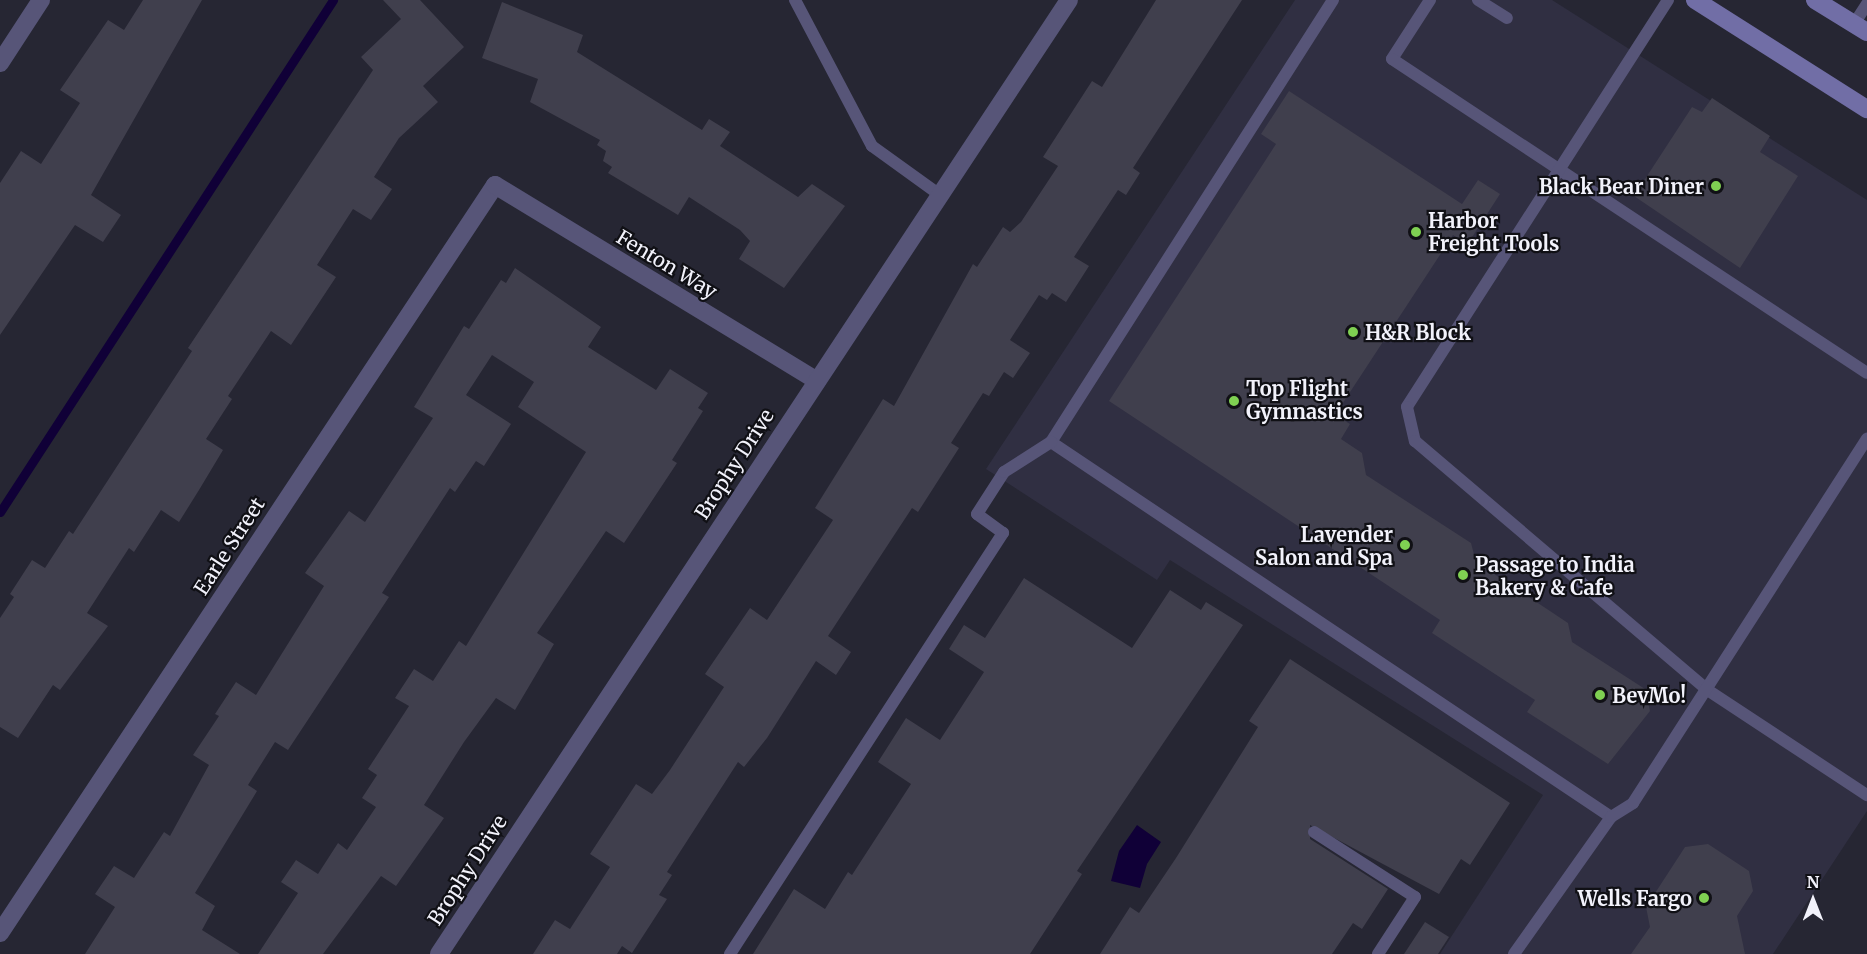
<!DOCTYPE html>
<style>
body{margin:0}
#map{position:relative;width:1867px;height:954px;overflow:hidden;background:#262633;font-family:Merriweather,serif}
div>[style]{position:absolute}
.built>*{inset:0;background:#302f42}
.water>*{inset:0;background:#100037}
.stream>*{height:9px;margin:-4.5px;padding:0 4.5px;transform-origin:4.5px;border-radius:4.5px;background:#100037}
.building>*{inset:0;background:#403f4d}
.service>*{height:12px;margin:-6px;padding:0 6px;transform-origin:6px;border-radius:6px;background:#575578}
.minor>*{height:18px;margin:-9px;padding:0 9px;transform-origin:9px;border-radius:9px;background:#575578}
.secondary>*{height:18px;margin:-9px;padding:0 9px;transform-origin:9px;border-radius:9px;background:#716ea6}
.dots>*{width:16px;height:16px;translate:-50% -50%;box-sizing:border-box;border:3px solid #101015;border-radius:50%}
span{translate:-50% -50%;white-space:nowrap;text-align:center;line-height:1.15;-webkit-text-stroke:4.5px #101015;paint-order:stroke}
.poi-label{font-size:20px;color:#f2f2fb;font-weight:700}
.right{translate:-100% -50%;text-align:right}
.left{translate:0 -50%;text-align:left}
.street-label{font-size:20px;color:#f2f2fb}
.north{position:absolute;left:1783px;top:870px;width:60px;height:60px;-webkit-text-stroke:4px #101015;paint-order:stroke;rotate:0deg;font-size:16px;font-weight:700;line-height:24px;text-align:center;color:#f2f2fb}
.north::after{content:'';display:block;margin:auto;width:21px;height:27px;background:#f2f2fb;clip-path:polygon(50% 0,100% 100%,50% 72%,0 100%)}
</style>
<div id="map">
<div class="built">
<i style="clip-path:polygon(1295px 0,1552px 0,1867px 200px,1867px 811px,1773px 954px,1440px 954px,1543px 795px,1170px 560px,1157px 580px,986px 469px)"></i>
</div>
<div class="water">
<i style="clip-path:polygon(1137px 825px,1161px 842px,1147px 864px,1140px 888px,1111px 881px,1119px 851px)"></i>
</div>
<div class="stream">
<i style="left:0;top:512px;width:611px;rotate:-56.96deg"></i>
</div>
<div class="building">
<i style="clip-path:polygon(143px 0,202px 0,91px 195px,121px 215px,103px 242px,75px 225px,0 335px,0 183px,21px 151px,41px 164px,80px 103px,60px 90px,108px 20px,124px 30px)"></i>
<i style="clip-path:polygon(383px 0,420px 0,464px 47px,423px 86px,438px 102px,399px 138px,374px 177px,392px 189px,371px 220px,353px 209px,317px 265px,336px 277px,291px 345px,271px 331px,228px 396px,232px 399px,206px 439px,223px 450px,199px 490px,179px 522px,161px 510px,134px 552px,129px 548px,87px 613px,108px 626px,60px 690px,53px 685px,18px 738px,0 727px,0 618px,14px 597px,10px 594px,32px 560px,45px 568px,69px 531px,73px 534px,192px 351px,188px 348px,373px 70px,361px 57px,401px 19px)"></i>
<i style="clip-path:polygon(1156px 0,1242px 0,1133px 168px,1140px 173px,1126px 195px,1118px 190px,1074px 257px,1089px 266px,1066px 302px,1052px 293px,1047px 300px,1039px 295px,1010px 340px,1030px 353px,1013px 378px,1004px 372px,989px 396px,983px 393px,951px 443px,959px 448px,918px 512px,912px 508px,828px 636px,851px 652px,836px 675px,816px 661px,767px 738px,744px 767px,738px 762px,667px 872px,672px 875px,659px 895px,667px 899px,632px 953px,622px 946px,617px 954px,533px 954px,555px 920px,570px 929px,610px 867px,590px 854px,636px 784px,652px 794px,670px 770px,724px 687px,705px 674px,750px 608px,767px 620px,833px 520px,815px 508px,870px 420px,883px 399px,894px 406px,973px 264px,977px 267px,1003px 227px,1010px 232px,1021px 222px,1058px 166px,1043px 157px,1092px 81px,1102px 87px)"></i>
<i style="clip-path:polygon(502px 2px,583px 35px,577px 52px,702px 130px,709px 119px,730px 132px,720px 146px,798px 197px,812px 184px,845px 206px,784px 288px,739px 259px,750px 241px,740px 230px,689px 197px,678px 215px,608px 173px,612px 167px,603px 161px,606px 151px,597px 145px,600px 140px,530px 102px,538px 79px,482px 58px)"></i>
<i style="clip-path:polygon(1289px 91px,1462px 204px,1478px 180px,1500px 194px,1467px 245px,1453px 235px,1335px 415px,1350px 424px,1341px 439px,1362px 453px,1366px 475px,1471px 543px,1476px 562px,1568px 623px,1572px 642px,1645px 689px,1650px 711px,1608px 764px,1527px 712px,1535px 700px,1432px 633px,1440px 620px,1109px 401px,1276px 144px,1261px 134px)"></i>
<i style="clip-path:polygon(1712px 98px,1770px 136px,1760px 152px,1798px 176px,1740px 268px,1634px 196px,1692px 107px,1702px 112px)"></i>
<i style="clip-path:polygon(515px 268px,601px 327px,588px 347px,656px 390px,670px 369px,708px 393px,698px 408px,703px 411px,672px 460px,677px 463px,624px 543px,606px 531px,537px 633px,554px 644px,515px 710px,496px 698px,464px 742px,424px 805px,444px 818px,396px 886px,381px 876px,323px 954px,258px 954px,298px 893px,281px 882px,296px 860px,318px 874px,338px 843px,347px 850px,376px 807px,362px 798px,377px 775px,368px 769px,409px 706px,395px 698px,414px 669px,433px 681px,459px 641px,466px 646px,586px 452px,518px 407px,534px 382px,492px 355px,466px 395px,511px 424px,484px 466px,476px 461px,455px 492px,450px 488px,382px 593px,389px 597px,288px 750px,275px 742px,248px 785px,257px 791px,195px 893px,215px 906px,202px 930px,240px 954px,85px 954px,115px 907px,95px 894px,114px 866px,134px 878px,164px 832px,170px 836px,209px 765px,193px 755px,219px 716px,215px 714px,236px 682px,256px 695px,324px 586px,305px 573px,349px 511px,365px 522px,433px 418px,414px 407px,464px 326px,469px 329px,501px 280px,506px 283px)"></i>
<i style="clip-path:polygon(1024px 578px,1132px 648px,1170px 590px,1201px 610px,1206px 602px,1243px 625px,1077px 871px,1082px 874px,1030px 954px,753px 954px,794px 889px,825px 909px,848px 872px,852px 875px,911px 784px,878px 762px,906px 718px,940px 740px,984px 672px,949px 649px,964px 625px,985px 638px)"></i>
<i style="clip-path:polygon(1290px 659px,1510px 803px,1470px 865px,1461px 859px,1439px 894px,1310px 825px,1310px 839px,1388px 889px,1362px 929px,1353px 923px,1332px 954px,1100px 954px,1130px 907px,1139px 913px,1176px 858px,1258px 727px,1249px 721px)"></i>
<i style="clip-path:polygon(1708px 844px,1749px 871px,1753px 891px,1737px 916px,1745px 954px,1631px 954px,1650px 927px,1646px 907px,1685px 847px)"></i>
<i style="clip-path:polygon(1425px 922px,1449px 937px,1438px 954px,1404px 954px)"></i>
</div>
<div class="service">
<i style="left:795px;top:0;width:165px;rotate:62.2deg"></i>
<i style="left:872px;top:146px;width:84px;rotate:35.8deg"></i>
<i style="left:1333px;top:0;width:524px;rotate:122.54deg"></i>
<i style="left:1051px;top:442px;width:674px;rotate:33.81deg"></i>
<i style="left:1430px;top:0;width:70px;rotate:122.8deg"></i>
<i style="left:1392px;top:59px;width:569px;rotate:33.47deg"></i>
<i style="left:1478px;top:0;width:34px;rotate:32deg"></i>
<i style="left:1668px;top:0;width:483px;rotate:122.7deg"></i>
<i style="left:1407px;top:407px;width:35px;rotate:77deg"></i>
<i style="left:1415px;top:441px;width:382px;rotate:40.4deg"></i>
<i style="left:1706px;top:689px;width:193px;rotate:33.4deg"></i>
<i style="left:1854px;top:24px;width:24px;rotate:-57deg"></i>
<i style="left:1314px;top:832px;width:120px;rotate:32.8deg"></i>
<i style="left:1415px;top:897px;width:68px;rotate:123deg"></i>
<i style="left:730px;top:954px;width:502px;rotate:-57.04deg"></i>
<i style="left:1003px;top:533px;width:32px;rotate:-144deg"></i>
<i style="left:977px;top:514px;width:50px;rotate:-57.3deg"></i>
<i style="left:1004px;top:472px;width:56px;rotate:-32.6deg"></i>
<i style="left:1514px;top:954px;width:168px;rotate:-54.7deg"></i>
<i style="left:1611px;top:817px;width:26px;rotate:-32deg"></i>
<i style="left:1633px;top:803px;width:433px;rotate:-57.3deg"></i>
</div>
<div class="minor">
<i style="left:0;top:63px;width:75px;rotate:-56.9deg"></i>
<i style="left:0;top:933px;width:897px;rotate:-56.5deg"></i>
<i style="left:495px;top:185px;width:377px;rotate:31.3deg"></i>
<i style="left:439px;top:954px;width:1143px;rotate:-56.56deg"></i>
</div>
<div class="secondary">
<i style="left:1695px;top:0;width:204px;rotate:32.4deg"></i>
<i style="left:1815px;top:0;width:61px;rotate:31.6deg"></i>
</div>
<div class="dots">
<i style="left:1716px;top:186px;background:#7fd052"></i>
<i style="left:1416px;top:232px;background:#7fd052"></i>
<i style="left:1353px;top:332px;background:#7fd052"></i>
<i style="left:1234px;top:401px;background:#7fd052"></i>
<i style="left:1405px;top:545px;background:#7fd052"></i>
<i style="left:1463px;top:575px;background:#7fd052"></i>
<i style="left:1600px;top:695px;background:#7fd052"></i>
<i style="left:1704px;top:898px;background:#7fd052"></i>
</div>
<div class="poi-label">
<span class="right" style="left:1704px;top:186px">Black Bear Diner</span>
<span class="left" style="left:1428px;top:232px">Harbor<br>Freight Tools</span>
<span class="left" style="left:1365px;top:332px">H&amp;R Block</span>
<span class="left" style="left:1246px;top:400px">Top Flight<br>Gymnastics</span>
<span class="right" style="left:1393px;top:546px">Lavender<br>Salon and Spa</span>
<span class="left" style="left:1475px;top:576px">Passage to India<br>Bakery &amp; Cafe</span>
<span class="left" style="left:1612px;top:695px">BevMo!</span>
<span class="right" style="left:1692px;top:898px">Wells Fargo</span>
</div>
<div class="street-label">
<span style="left:667px;top:264px;rotate:31deg">Fenton Way</span>
<span style="left:734px;top:464px;rotate:-57deg">Brophy Drive</span>
<span style="left:229px;top:546px;rotate:-57deg">Earle Street</span>
<span style="left:467px;top:870px;rotate:-57deg">Brophy Drive</span>
</div>
<div class="north">N</div>
</div>
